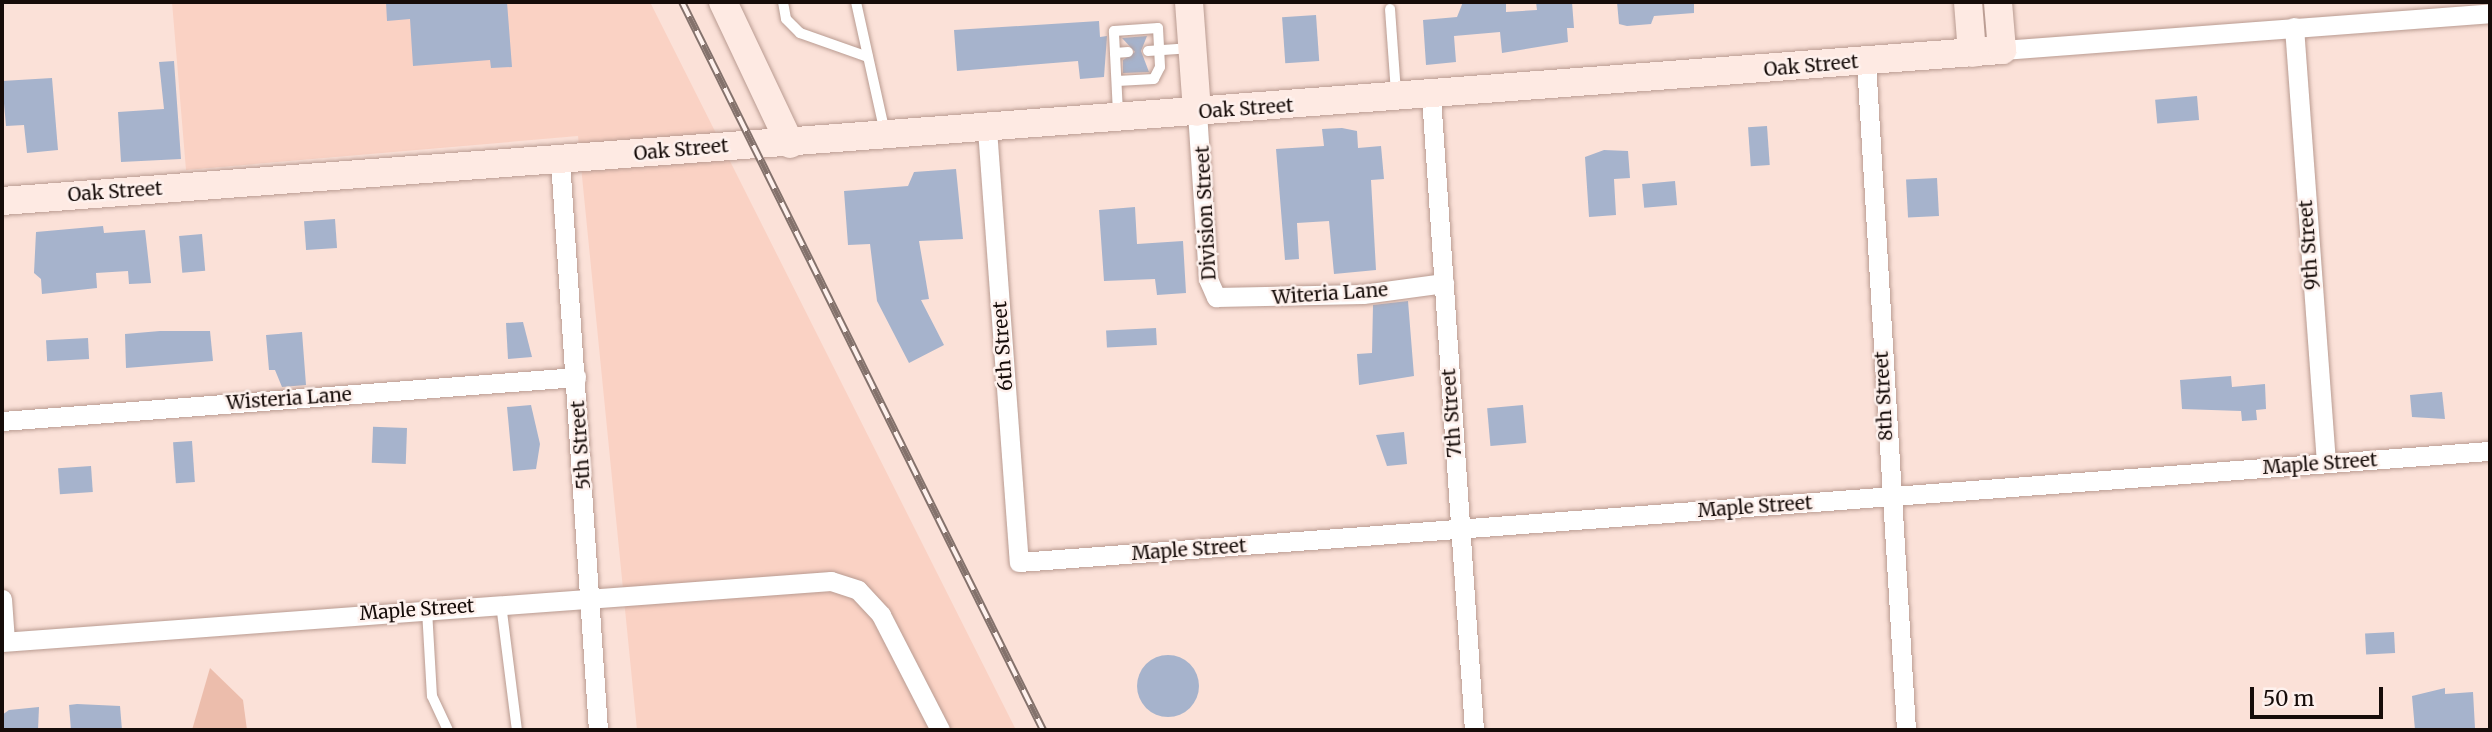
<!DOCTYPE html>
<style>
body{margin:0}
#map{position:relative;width:2492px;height:732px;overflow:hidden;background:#fbe1d8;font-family:Merriweather,serif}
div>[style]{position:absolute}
.built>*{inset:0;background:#fad2c4}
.green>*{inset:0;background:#ecbdac}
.building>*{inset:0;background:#a6b3cc;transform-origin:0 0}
.round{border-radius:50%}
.roads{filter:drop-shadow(0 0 2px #b99b91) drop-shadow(0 0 2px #b99b91)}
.lane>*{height:10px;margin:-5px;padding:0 5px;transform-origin:5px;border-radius:5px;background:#fff}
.street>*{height:19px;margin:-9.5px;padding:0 9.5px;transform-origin:9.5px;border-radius:9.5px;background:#fff}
.secondary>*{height:28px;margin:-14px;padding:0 14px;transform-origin:14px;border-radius:14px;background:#feeae3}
.rail>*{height:8px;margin-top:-4px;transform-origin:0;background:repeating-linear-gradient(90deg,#fef1ed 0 16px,#84726c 0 32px);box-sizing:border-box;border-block:2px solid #84726c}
span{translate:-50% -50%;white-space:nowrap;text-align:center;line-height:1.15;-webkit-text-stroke:5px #fef1ed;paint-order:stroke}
.street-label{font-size:19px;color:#160c09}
.frame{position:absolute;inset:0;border:4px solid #160c09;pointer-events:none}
.scale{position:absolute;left:2250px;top:687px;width:133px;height:32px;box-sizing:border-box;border:4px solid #160c09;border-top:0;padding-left:9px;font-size:21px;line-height:24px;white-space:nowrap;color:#160c09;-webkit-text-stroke:5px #fef1ed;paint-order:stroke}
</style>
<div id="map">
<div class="built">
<i style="clip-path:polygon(172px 2px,650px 2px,1016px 730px,637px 730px,578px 136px,186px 170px)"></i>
</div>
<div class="green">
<i style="clip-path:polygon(210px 668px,243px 700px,247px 730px,192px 730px)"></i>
</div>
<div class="building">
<i style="clip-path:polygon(386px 2px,507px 2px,512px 67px,491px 68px,490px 60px,413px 66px,410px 19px,387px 21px)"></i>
<i style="clip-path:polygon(1463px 2px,1506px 2px,1506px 12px,1537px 10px,1536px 2px,1572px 2px,1574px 28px,1567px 28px,1568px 42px,1502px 53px,1500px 32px,1454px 36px,1456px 62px,1426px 65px,1423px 20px,1457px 17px)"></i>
<i style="clip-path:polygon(1617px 2px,1694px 2px,1694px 13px,1654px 16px,1651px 24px,1627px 26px,1619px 24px)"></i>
<i style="left:1316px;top:15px;width:46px;height:34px;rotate:86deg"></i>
<i style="clip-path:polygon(1099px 21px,1100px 37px,1107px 36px,1104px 77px,1080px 79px,1078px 61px,957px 71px,954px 30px)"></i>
<i style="clip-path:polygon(1147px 36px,1141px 51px,1149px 72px,1123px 73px,1123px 60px,1135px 52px,1122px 38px)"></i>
<i style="clip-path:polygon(174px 61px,181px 159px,121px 162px,118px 112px,164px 109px,159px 62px)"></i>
<i style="clip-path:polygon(52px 78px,58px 150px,27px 153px,24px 125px,6px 126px,2px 81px)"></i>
<i style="left:2197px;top:96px;width:24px;height:42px;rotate:85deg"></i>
<i style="left:1767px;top:126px;width:39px;height:19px;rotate:86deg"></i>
<i style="clip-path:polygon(1342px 128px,1357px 131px,1358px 148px,1381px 146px,1384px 179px,1371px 180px,1376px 270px,1334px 274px,1329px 221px,1297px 223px,1299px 259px,1285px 260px,1276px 149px,1324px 146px,1322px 129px)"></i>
<i style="clip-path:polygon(1604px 150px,1628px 151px,1630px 178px,1614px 179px,1616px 215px,1589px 217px,1585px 157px)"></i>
<i style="clip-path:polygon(956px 169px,963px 239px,919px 241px,929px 299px,921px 300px,944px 345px,909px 363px,877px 301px,870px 244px,848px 245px,844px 191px,908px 186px,914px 172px)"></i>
<i style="left:1937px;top:178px;width:38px;height:31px;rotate:87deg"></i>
<i style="left:1675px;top:181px;width:24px;height:33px;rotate:85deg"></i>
<i style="clip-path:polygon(1135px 207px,1137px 244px,1183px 241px,1186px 293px,1157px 295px,1155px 279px,1104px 281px,1099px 210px)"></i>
<i style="left:335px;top:219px;width:29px;height:31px;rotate:86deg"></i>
<i style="clip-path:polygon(103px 226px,104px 233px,145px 230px,151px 283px,129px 284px,128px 271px,96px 273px,97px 288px,42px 294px,41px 279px,34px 273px,36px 232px)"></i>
<i style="left:202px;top:234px;width:37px;height:23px;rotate:85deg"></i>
<i style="clip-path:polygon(1408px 301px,1414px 376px,1359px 385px,1357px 354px,1372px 353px,1373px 305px)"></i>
<i style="clip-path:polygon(523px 322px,532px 357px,508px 359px,506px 323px)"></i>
<i style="left:1156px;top:328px;width:17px;height:50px;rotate:87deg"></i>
<i style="clip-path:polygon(160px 331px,210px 331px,213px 361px,126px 368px,125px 334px)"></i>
<i style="clip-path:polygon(302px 332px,306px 385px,282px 387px,275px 370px,269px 370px,266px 335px)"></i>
<i style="left:88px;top:338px;width:21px;height:42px;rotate:87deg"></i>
<i style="clip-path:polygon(2231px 376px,2232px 387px,2265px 384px,2266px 409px,2256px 410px,2257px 420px,2242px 421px,2241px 411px,2182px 409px,2180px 380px)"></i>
<i style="clip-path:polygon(2442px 392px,2445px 419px,2412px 417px,2410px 395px)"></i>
<i style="clip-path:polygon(531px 405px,540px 444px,536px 469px,513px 471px,507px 407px)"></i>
<i style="left:1523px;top:405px;width:38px;height:36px;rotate:85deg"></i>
<i style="left:407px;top:428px;width:36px;height:34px;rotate:92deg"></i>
<i style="clip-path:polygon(1404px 432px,1407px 464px,1387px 466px,1376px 435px)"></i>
<i style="left:192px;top:441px;width:41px;height:19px;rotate:86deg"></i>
<i style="left:91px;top:466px;width:26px;height:33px;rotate:86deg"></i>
<i style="left:2394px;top:632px;width:21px;height:29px;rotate:87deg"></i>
<i class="round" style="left:1137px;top:655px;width:62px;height:62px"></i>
<i style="clip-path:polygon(2445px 688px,2445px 694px,2473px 692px,2475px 728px,2415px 730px,2412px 696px)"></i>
<i style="clip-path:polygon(77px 704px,120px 706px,122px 730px,71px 730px,69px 705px)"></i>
<i style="clip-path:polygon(39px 707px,38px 730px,2px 730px,2px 715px,9px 710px)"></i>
</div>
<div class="roads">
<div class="lane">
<i style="left:783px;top:2px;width:17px;rotate:80deg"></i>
<i style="left:786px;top:19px;width:20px;rotate:45deg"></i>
<i style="left:800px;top:33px;width:72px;rotate:19.4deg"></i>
<i style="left:856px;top:2px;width:134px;rotate:77.5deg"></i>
<i style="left:1390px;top:9px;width:83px;rotate:85.9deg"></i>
<i style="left:1148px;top:51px;width:44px;rotate:-3.9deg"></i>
<i style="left:1115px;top:53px;width:22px;rotate:-93deg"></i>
<i style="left:1114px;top:31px;width:44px;rotate:-3.9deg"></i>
<i style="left:1158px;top:28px;width:39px;rotate:87deg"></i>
<i style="left:1160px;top:67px;width:13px;rotate:117deg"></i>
<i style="left:1154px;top:79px;width:37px;rotate:177deg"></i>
<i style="left:1118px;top:113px;width:60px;rotate:-92.9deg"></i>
<i style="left:1115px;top:53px;width:13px;rotate:-4deg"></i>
<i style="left:501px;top:604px;width:127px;rotate:82.8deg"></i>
<i style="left:427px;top:610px;width:86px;rotate:86.7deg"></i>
<i style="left:432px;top:696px;width:38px;rotate:65deg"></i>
</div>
<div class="street">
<i style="left:2294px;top:27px;width:437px;rotate:85.8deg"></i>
<i style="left:2002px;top:50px;width:489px;rotate:-4.3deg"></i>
<i style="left:1866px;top:62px;width:669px;rotate:86.57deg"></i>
<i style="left:1431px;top:96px;width:635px;rotate:86.12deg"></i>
<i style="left:1197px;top:112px;width:167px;rotate:86.2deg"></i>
<i style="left:1208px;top:279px;width:20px;rotate:66deg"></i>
<i style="left:1216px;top:297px;width:147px;rotate:-1.2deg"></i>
<i style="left:1363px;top:294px;width:82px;rotate:-7.7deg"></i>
<i style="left:987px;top:129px;width:434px;rotate:85.8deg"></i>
<i style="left:1019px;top:562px;width:1475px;rotate:-4.32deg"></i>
<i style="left:560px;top:160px;width:571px;rotate:86.19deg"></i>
<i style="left:2px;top:421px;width:576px;rotate:-4.38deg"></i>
<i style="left:2px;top:599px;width:42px;rotate:85.9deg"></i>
<i style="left:2px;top:642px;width:831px;rotate:-4.21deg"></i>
<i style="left:831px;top:581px;width:28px;rotate:18deg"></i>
<i style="left:858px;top:590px;width:34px;rotate:47deg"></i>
<i style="left:881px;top:615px;width:129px;rotate:62.8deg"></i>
</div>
<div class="secondary">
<i style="left:723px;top:2px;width:157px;rotate:64.7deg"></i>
<i style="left:1189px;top:2px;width:110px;rotate:85.8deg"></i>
<i style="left:1968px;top:2px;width:51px;rotate:85.5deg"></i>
<i style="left:2px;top:201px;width:2006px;rotate:-4.32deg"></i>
<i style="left:2002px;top:50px;width:48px;rotate:-94.8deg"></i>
</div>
</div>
<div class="rail">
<i style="left:682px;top:2px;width:813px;rotate:63.62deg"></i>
</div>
<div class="street-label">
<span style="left:1811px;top:66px;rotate:-5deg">Oak Street</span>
<span style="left:1246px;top:109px;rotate:-4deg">Oak Street</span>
<span style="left:681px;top:150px;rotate:-5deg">Oak Street</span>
<span style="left:115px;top:192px;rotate:-4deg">Oak Street</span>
<span style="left:1206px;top:213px;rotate:-93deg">Division Street</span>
<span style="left:2309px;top:245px;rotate:-94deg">9th Street</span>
<span style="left:1330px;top:294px;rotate:-4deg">Witeria Lane</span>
<span style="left:1003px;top:346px;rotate:-94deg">6th Street</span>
<span style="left:1884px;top:396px;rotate:-93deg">8th Street</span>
<span style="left:289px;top:399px;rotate:-4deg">Wisteria Lane</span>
<span style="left:1452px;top:413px;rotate:-94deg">7th Street</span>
<span style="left:581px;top:445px;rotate:-94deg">5th Street</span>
<span style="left:2320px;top:464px;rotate:-4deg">Maple Street</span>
<span style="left:1755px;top:507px;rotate:-4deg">Maple Street</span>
<span style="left:1189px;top:550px;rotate:-4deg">Maple Street</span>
<span style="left:417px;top:610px;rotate:-4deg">Maple Street</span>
</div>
<div class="frame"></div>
<div class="scale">50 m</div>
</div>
